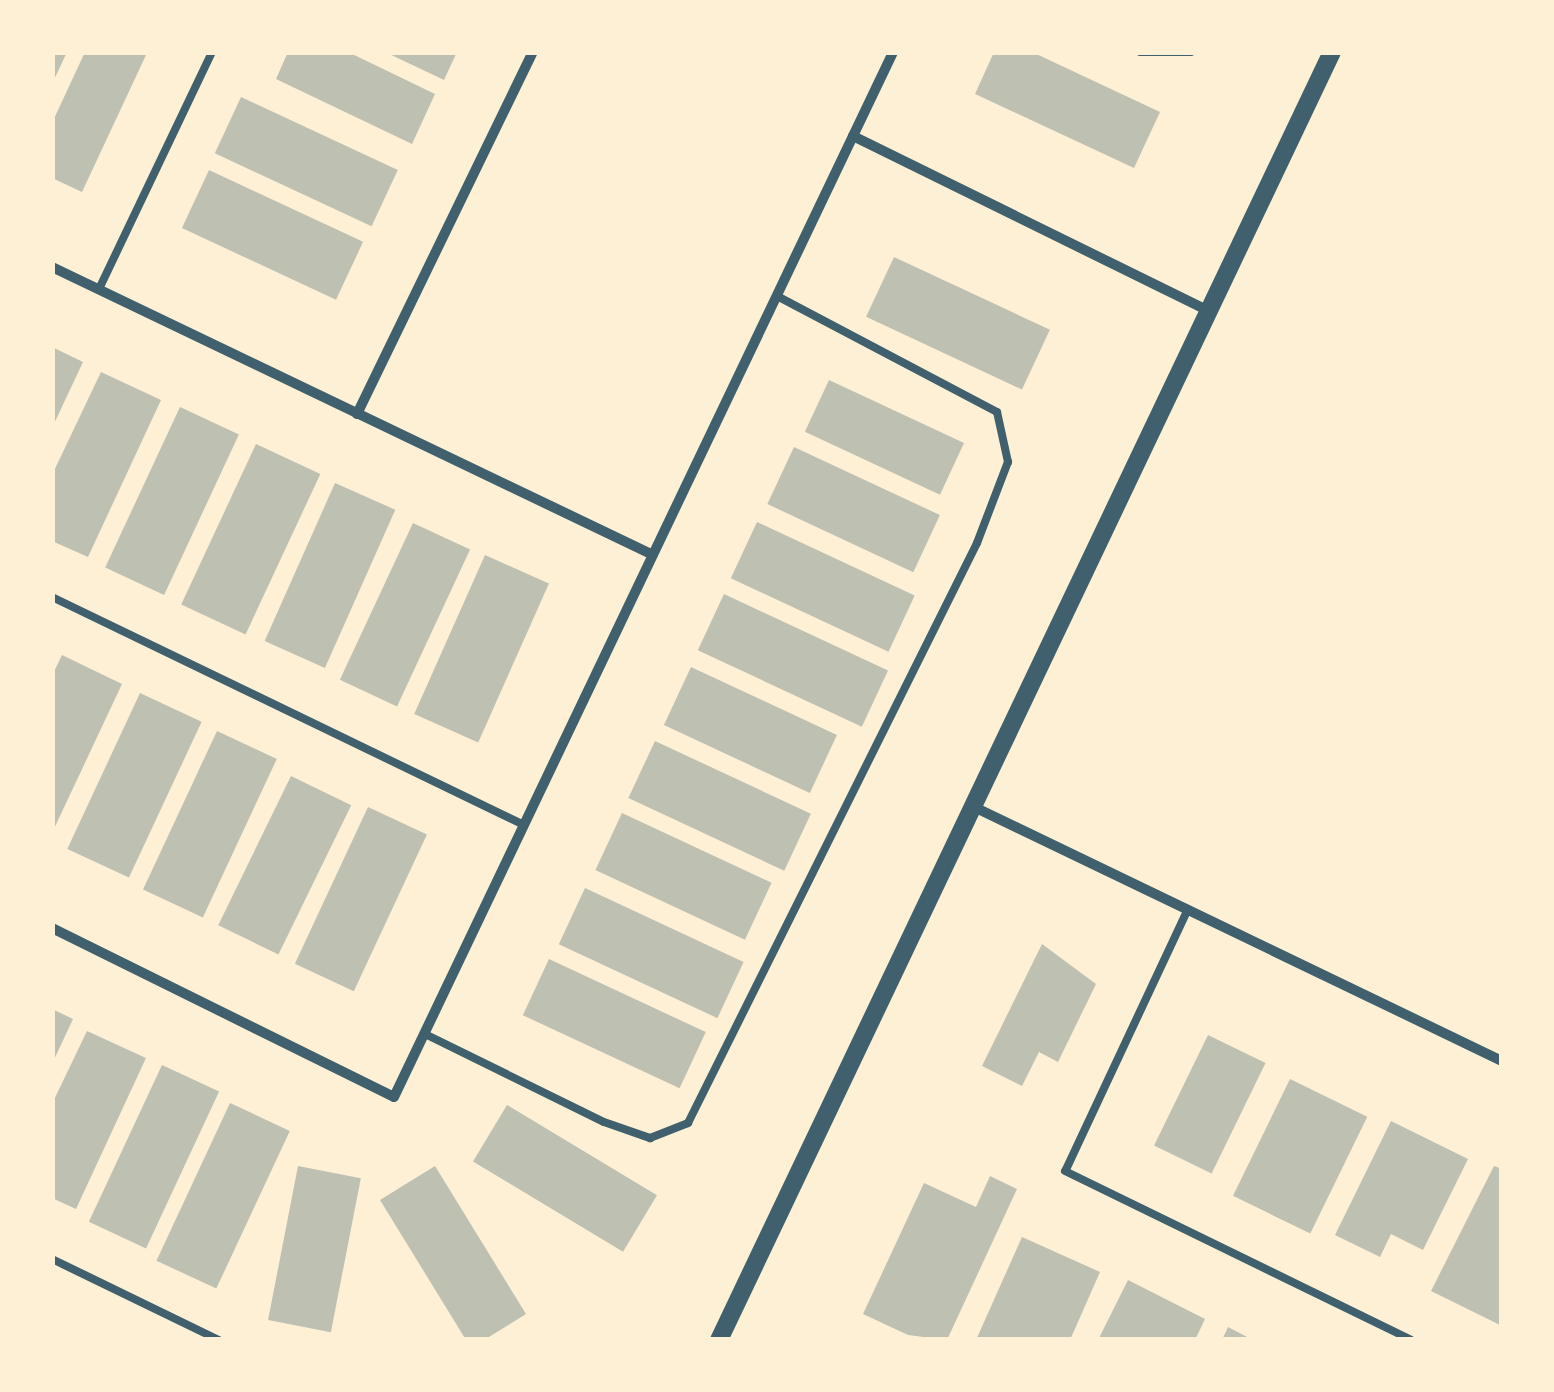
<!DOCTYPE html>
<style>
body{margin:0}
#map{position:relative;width:1554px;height:1392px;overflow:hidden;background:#fdf0d5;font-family:"Nunito Sans",sans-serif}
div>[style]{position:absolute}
.building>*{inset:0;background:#bec0b2;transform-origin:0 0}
.service>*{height:8px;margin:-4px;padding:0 4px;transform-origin:4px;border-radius:4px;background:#3f606c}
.minor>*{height:10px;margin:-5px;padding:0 5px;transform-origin:5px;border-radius:5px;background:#3f606c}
.tertiary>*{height:18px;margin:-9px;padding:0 9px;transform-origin:9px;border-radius:9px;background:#3f606c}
span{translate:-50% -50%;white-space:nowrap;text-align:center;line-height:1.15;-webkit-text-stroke:8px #fdf0d5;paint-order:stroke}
.frame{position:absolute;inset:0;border:55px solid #fdf0d5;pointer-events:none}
</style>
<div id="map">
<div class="building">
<i style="clip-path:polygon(52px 52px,67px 52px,52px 84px)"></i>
<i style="clip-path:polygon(85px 52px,146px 55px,82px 192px,52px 178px,52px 123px)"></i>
<i style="clip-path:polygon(288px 52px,348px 52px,435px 94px,412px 144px,276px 79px)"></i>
<i style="clip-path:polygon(385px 52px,457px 52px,444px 80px)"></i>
<i style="clip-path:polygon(994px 52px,1032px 52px,1160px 112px,1134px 168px,975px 94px)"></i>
<i style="left:241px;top:97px;width:173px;height:62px;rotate:25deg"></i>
<i style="left:209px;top:170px;width:170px;height:64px;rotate:25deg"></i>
<i style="left:894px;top:257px;width:172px;height:66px;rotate:25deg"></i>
<i style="clip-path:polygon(52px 347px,83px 362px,52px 428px)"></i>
<i style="clip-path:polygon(101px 372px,161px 400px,88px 557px,52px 541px,52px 475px)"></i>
<i style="left:829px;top:380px;width:149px;height:57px;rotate:25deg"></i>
<i style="left:180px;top:407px;width:65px;height:177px;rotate:25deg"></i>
<i style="left:256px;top:444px;width:71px;height:177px;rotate:25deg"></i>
<i style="left:794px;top:447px;width:161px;height:63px;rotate:25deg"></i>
<i style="left:335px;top:483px;width:66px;height:173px;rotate:24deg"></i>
<i style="left:757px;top:522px;width:174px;height:62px;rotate:25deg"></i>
<i style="left:413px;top:523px;width:63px;height:173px;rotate:25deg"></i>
<i style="left:485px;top:555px;width:70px;height:174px;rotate:24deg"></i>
<i style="left:724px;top:594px;width:181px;height:62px;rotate:25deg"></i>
<i style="clip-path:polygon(62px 655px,122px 684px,52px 833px,52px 676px)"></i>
<i style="left:691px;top:667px;width:161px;height:64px;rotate:25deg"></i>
<i style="left:140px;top:693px;width:68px;height:172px;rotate:25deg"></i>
<i style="left:217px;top:731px;width:66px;height:175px;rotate:25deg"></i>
<i style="left:655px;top:741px;width:172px;height:63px;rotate:25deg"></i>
<i style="left:291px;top:776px;width:67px;height:166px;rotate:26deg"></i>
<i style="left:368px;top:807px;width:65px;height:173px;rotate:25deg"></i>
<i style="left:622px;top:813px;width:165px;height:63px;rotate:25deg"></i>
<i style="left:585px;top:888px;width:175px;height:62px;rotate:25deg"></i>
<i style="clip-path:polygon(1042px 944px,1096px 984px,1058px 1062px,1039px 1052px,1022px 1086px,982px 1066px)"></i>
<i style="left:549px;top:959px;width:173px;height:62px;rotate:25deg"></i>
<i style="clip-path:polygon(52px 1009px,73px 1019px,52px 1064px)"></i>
<i style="clip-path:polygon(87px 1031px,146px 1058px,76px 1209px,52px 1198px,52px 1104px)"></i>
<i style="left:1208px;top:1035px;width:64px;height:123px;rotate:26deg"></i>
<i style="left:162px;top:1065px;width:63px;height:173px;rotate:25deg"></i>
<i style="left:1290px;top:1079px;width:86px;height:130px;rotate:26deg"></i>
<i style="left:230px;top:1103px;width:66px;height:174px;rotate:25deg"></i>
<i style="left:507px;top:1105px;width:175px;height:66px;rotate:31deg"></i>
<i style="clip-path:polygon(1391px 1121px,1468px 1159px,1423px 1250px,1391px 1234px,1380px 1257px,1335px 1235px)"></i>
<i style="left:298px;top:1166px;width:64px;height:157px;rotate:11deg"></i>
<i style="clip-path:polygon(435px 1166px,526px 1314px,484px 1340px,466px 1340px,380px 1200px)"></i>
<i style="clip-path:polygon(1494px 1166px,1502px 1169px,1502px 1326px,1431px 1291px)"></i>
<i style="clip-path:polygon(990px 1176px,1017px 1189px,947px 1340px,908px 1335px,863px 1314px,924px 1183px,976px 1207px)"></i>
<i style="clip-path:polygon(1022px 1237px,1100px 1272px,1070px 1340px,976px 1340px)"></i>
<i style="clip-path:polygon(1128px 1280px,1205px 1319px,1195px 1340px,1098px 1340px)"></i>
<i style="clip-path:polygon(1228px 1327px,1253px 1340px,1222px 1340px)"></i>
</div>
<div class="service">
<i style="left:1140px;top:52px;width:51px"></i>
<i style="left:99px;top:289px;width:263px;rotate:-64.5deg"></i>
<i style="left:52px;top:597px;width:524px;rotate:25.78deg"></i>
<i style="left:1188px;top:909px;width:289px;rotate:115.1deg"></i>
<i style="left:1065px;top:1171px;width:385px;rotate:26deg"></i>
<i style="left:425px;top:1034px;width:199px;rotate:26.2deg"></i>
<i style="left:604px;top:1122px;width:49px;rotate:19.2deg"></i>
<i style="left:650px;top:1138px;width:41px;rotate:-21.5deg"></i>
<i style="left:688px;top:1123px;width:648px;rotate:-63.51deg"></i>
<i style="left:977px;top:543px;width:87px;rotate:-69.1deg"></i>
<i style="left:1008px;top:462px;width:51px;rotate:-102.4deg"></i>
<i style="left:997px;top:412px;width:249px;rotate:-152.2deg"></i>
<i style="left:52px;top:1259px;width:186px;rotate:25.9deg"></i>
</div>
<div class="minor">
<i style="left:853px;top:136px;width:396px;rotate:26.2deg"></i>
<i style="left:52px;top:267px;width:666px;rotate:25.6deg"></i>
<i style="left:357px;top:414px;width:403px;rotate:-64.1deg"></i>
<i style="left:972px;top:806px;width:588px;rotate:25.69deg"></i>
<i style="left:52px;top:928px;width:381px;rotate:26.3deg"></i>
<i style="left:394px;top:1097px;width:1158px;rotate:-64.47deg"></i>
</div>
<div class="tertiary">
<i style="left:719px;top:1340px;width:1426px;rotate:-64.55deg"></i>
</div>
<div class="frame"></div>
</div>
